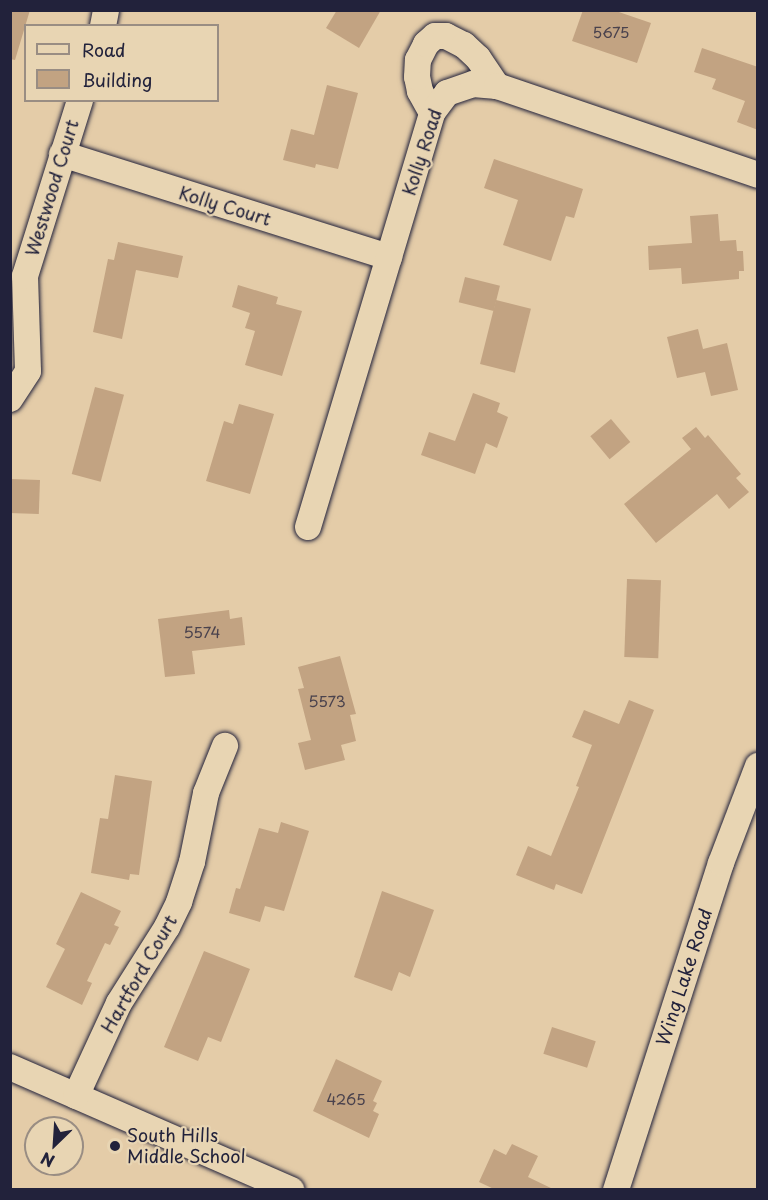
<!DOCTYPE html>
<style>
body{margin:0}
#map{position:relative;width:768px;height:1200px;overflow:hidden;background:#e4cca8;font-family:"Playpen Sans",sans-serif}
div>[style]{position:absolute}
.building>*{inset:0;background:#c2a382;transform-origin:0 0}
.roads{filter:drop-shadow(0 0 2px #22223b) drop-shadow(0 0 2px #22223b)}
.minor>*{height:26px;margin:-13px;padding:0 13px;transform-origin:13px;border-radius:13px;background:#e8d5b3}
.dots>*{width:16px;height:16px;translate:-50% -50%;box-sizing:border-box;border:3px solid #e8d5b3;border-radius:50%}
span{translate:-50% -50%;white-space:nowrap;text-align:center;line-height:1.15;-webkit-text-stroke:4.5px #e8d5b3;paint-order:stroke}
.number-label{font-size:15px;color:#4a424d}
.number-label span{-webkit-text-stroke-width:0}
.street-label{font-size:18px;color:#22223b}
.poi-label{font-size:18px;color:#22223b}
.left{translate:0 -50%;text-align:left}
.frame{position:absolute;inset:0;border:12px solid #22223b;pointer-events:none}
.legend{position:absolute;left:24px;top:24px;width:195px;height:78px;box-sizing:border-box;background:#e8d5b3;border:2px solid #998d83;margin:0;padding:8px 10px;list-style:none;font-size:18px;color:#22223b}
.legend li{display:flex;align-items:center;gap:12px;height:30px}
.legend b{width:30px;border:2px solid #998d83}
.north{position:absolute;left:24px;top:1116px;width:60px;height:60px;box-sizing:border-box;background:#e8d5b3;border:2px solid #998d83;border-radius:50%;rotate:205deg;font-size:16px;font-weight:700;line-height:24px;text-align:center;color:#22223b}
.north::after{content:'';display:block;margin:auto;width:21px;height:27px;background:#22223b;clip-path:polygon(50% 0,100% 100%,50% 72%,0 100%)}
</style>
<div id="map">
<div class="building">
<i style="clip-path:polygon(10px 10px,30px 10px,15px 60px,10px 59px)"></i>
<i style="clip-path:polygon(337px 10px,381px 10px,359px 48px,326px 28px)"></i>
<i style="clip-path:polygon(583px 10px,613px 10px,651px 23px,637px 63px,572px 41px)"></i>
<i style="clip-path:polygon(702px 48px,758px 67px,758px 130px,737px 122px,745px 101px,712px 89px,716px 79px,694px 72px)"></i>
<i style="clip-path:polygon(327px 85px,358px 93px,338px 169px,316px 164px,315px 168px,283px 160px,291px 129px,314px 135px)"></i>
<i style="clip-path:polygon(494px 159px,583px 189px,574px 218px,566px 216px,551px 261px,503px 245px,518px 200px,484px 188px)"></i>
<i style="clip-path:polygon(718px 214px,720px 241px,736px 240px,737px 251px,743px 251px,744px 271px,739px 271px,739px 279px,682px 284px,681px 268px,649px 270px,648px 246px,692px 243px,690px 216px)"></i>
<i style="clip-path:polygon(118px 242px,183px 256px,178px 278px,136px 270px,122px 339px,93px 332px,108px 259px,114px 260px)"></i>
<i style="left:465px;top:277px;width:36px;height:26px;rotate:14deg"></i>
<i style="clip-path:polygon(238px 285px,278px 297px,276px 304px,302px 311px,282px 376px,245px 365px,255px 331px,245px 328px,250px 313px,232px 307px)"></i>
<i style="left:496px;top:300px;width:36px;height:66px;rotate:14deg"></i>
<i style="clip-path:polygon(698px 329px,703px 349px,727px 343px,738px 390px,711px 396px,705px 372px,677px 378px,667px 337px)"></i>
<i style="left:95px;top:387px;width:30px;height:90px;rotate:15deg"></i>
<i style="clip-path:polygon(473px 393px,500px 403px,497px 412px,508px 417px,497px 448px,486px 443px,475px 474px,421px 455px,429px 432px,455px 441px)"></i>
<i style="clip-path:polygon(239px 404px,274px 414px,250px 494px,206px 481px,224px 421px,233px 424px)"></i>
<i style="left:611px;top:419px;width:30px;height:27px;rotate:50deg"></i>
<i style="clip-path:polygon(696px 427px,705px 438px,708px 435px,741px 474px,736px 478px,749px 492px,729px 509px,717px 494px,656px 543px,624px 504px,691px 449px,682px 438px)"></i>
<i style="left:10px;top:479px;width:30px;height:34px;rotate:2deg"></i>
<i style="left:627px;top:579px;width:34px;height:78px;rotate:2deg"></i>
<i style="clip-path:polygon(229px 610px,230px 619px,242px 617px,245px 645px,192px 651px,195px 674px,165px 677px,158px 619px)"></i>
<i style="clip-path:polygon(340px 656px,356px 714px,350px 715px,356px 741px,341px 745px,345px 760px,305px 770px,298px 743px,311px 740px,298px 689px,304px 688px,298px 667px)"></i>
<i style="clip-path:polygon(629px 700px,654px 710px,582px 894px,556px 884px,554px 890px,516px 875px,528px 846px,551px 856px,579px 787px,576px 786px,592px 745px,572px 737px,584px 710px,619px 724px)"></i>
<i style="clip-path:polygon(115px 775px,152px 781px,139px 875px,130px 874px,129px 880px,91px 873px,100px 818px,108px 819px)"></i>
<i style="clip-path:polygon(281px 822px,309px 831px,284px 911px,265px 906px,260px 922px,229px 913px,236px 888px,240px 889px,259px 828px,278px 833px)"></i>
<i style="clip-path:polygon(382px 891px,434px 910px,410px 977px,399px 972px,392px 991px,354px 977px)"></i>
<i style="clip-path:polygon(81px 892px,121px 911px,114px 925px,119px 927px,110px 945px,105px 943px,87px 981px,92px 983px,82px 1005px,46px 987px,65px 949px,56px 944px)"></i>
<i style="clip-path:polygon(204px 951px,250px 969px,221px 1042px,208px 1037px,198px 1061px,164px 1047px)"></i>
<i style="left:552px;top:1027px;width:46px;height:28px;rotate:18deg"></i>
<i style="clip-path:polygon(336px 1059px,382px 1081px,373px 1101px,377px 1103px,373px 1111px,379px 1114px,369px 1138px,313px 1111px)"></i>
<i style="clip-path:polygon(512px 1144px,538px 1156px,528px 1177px,555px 1190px,496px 1190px,479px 1182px,494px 1149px,506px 1155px)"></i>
</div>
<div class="roads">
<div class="minor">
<i style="left:103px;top:26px;width:16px;rotate:-79deg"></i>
<i style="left:432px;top:113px;width:25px;rotate:-119deg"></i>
<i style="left:420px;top:91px;width:14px;rotate:-102deg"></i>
<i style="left:417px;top:77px;width:17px;rotate:-87deg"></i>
<i style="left:418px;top:60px;width:18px;rotate:-63deg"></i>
<i style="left:426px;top:44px;width:12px;rotate:-42deg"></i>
<i style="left:435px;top:36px;width:11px"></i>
<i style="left:446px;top:36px;width:20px;rotate:27deg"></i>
<i style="left:464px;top:45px;width:19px;rotate:43deg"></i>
<i style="left:478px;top:58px;width:34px;rotate:56deg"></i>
<i style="left:62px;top:154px;width:343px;rotate:17.5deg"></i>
<i style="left:10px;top:399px;width:33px;rotate:-57deg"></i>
<i style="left:28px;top:371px;width:95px;rotate:-91.8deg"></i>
<i style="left:25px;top:276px;width:184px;rotate:-72.6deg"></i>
<i style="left:308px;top:527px;width:432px;rotate:-73.3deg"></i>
<i style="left:432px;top:113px;width:25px;rotate:-53deg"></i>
<i style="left:447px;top:93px;width:28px;rotate:-19deg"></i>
<i style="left:473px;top:84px;width:24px;rotate:5deg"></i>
<i style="left:497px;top:86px;width:276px;rotate:18.8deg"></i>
<i style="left:10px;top:1067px;width:307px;rotate:23.6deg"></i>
<i style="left:76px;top:1096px;width:102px;rotate:-65.2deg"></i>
<i style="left:119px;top:1003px;width:90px;rotate:-57.7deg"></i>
<i style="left:167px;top:927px;width:28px;rotate:-64deg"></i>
<i style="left:179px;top:902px;width:42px;rotate:-72deg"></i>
<i style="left:192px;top:862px;width:70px;rotate:-78.5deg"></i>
<i style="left:206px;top:793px;width:51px;rotate:-68deg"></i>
<i style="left:616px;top:1190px;width:343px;rotate:-72.2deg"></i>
<i style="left:721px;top:863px;width:104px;rotate:-69.1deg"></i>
</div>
</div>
<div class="dots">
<i style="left:115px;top:1146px;background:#22223b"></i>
</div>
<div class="number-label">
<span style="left:611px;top:32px">5675</span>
<span style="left:202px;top:632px">5574</span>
<span style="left:327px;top:701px">5573</span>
<span style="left:346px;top:1099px">4265</span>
</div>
<div class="street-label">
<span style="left:422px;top:152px;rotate:-72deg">Kolly Road</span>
<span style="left:52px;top:188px;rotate:-73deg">Westwood Court</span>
<span style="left:225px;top:206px;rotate:17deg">Kolly Court</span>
<span style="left:139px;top:974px;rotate:-60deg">Hartford Court</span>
<span style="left:684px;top:977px;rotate:-72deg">Wing Lake Road</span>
</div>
<div class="poi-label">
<span class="left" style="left:127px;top:1146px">South Hills<br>Middle School</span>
</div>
<div class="frame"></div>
<ul class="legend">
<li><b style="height:8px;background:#e8d5b3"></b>Road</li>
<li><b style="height:16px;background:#c2a382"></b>Building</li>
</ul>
<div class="north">N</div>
</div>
